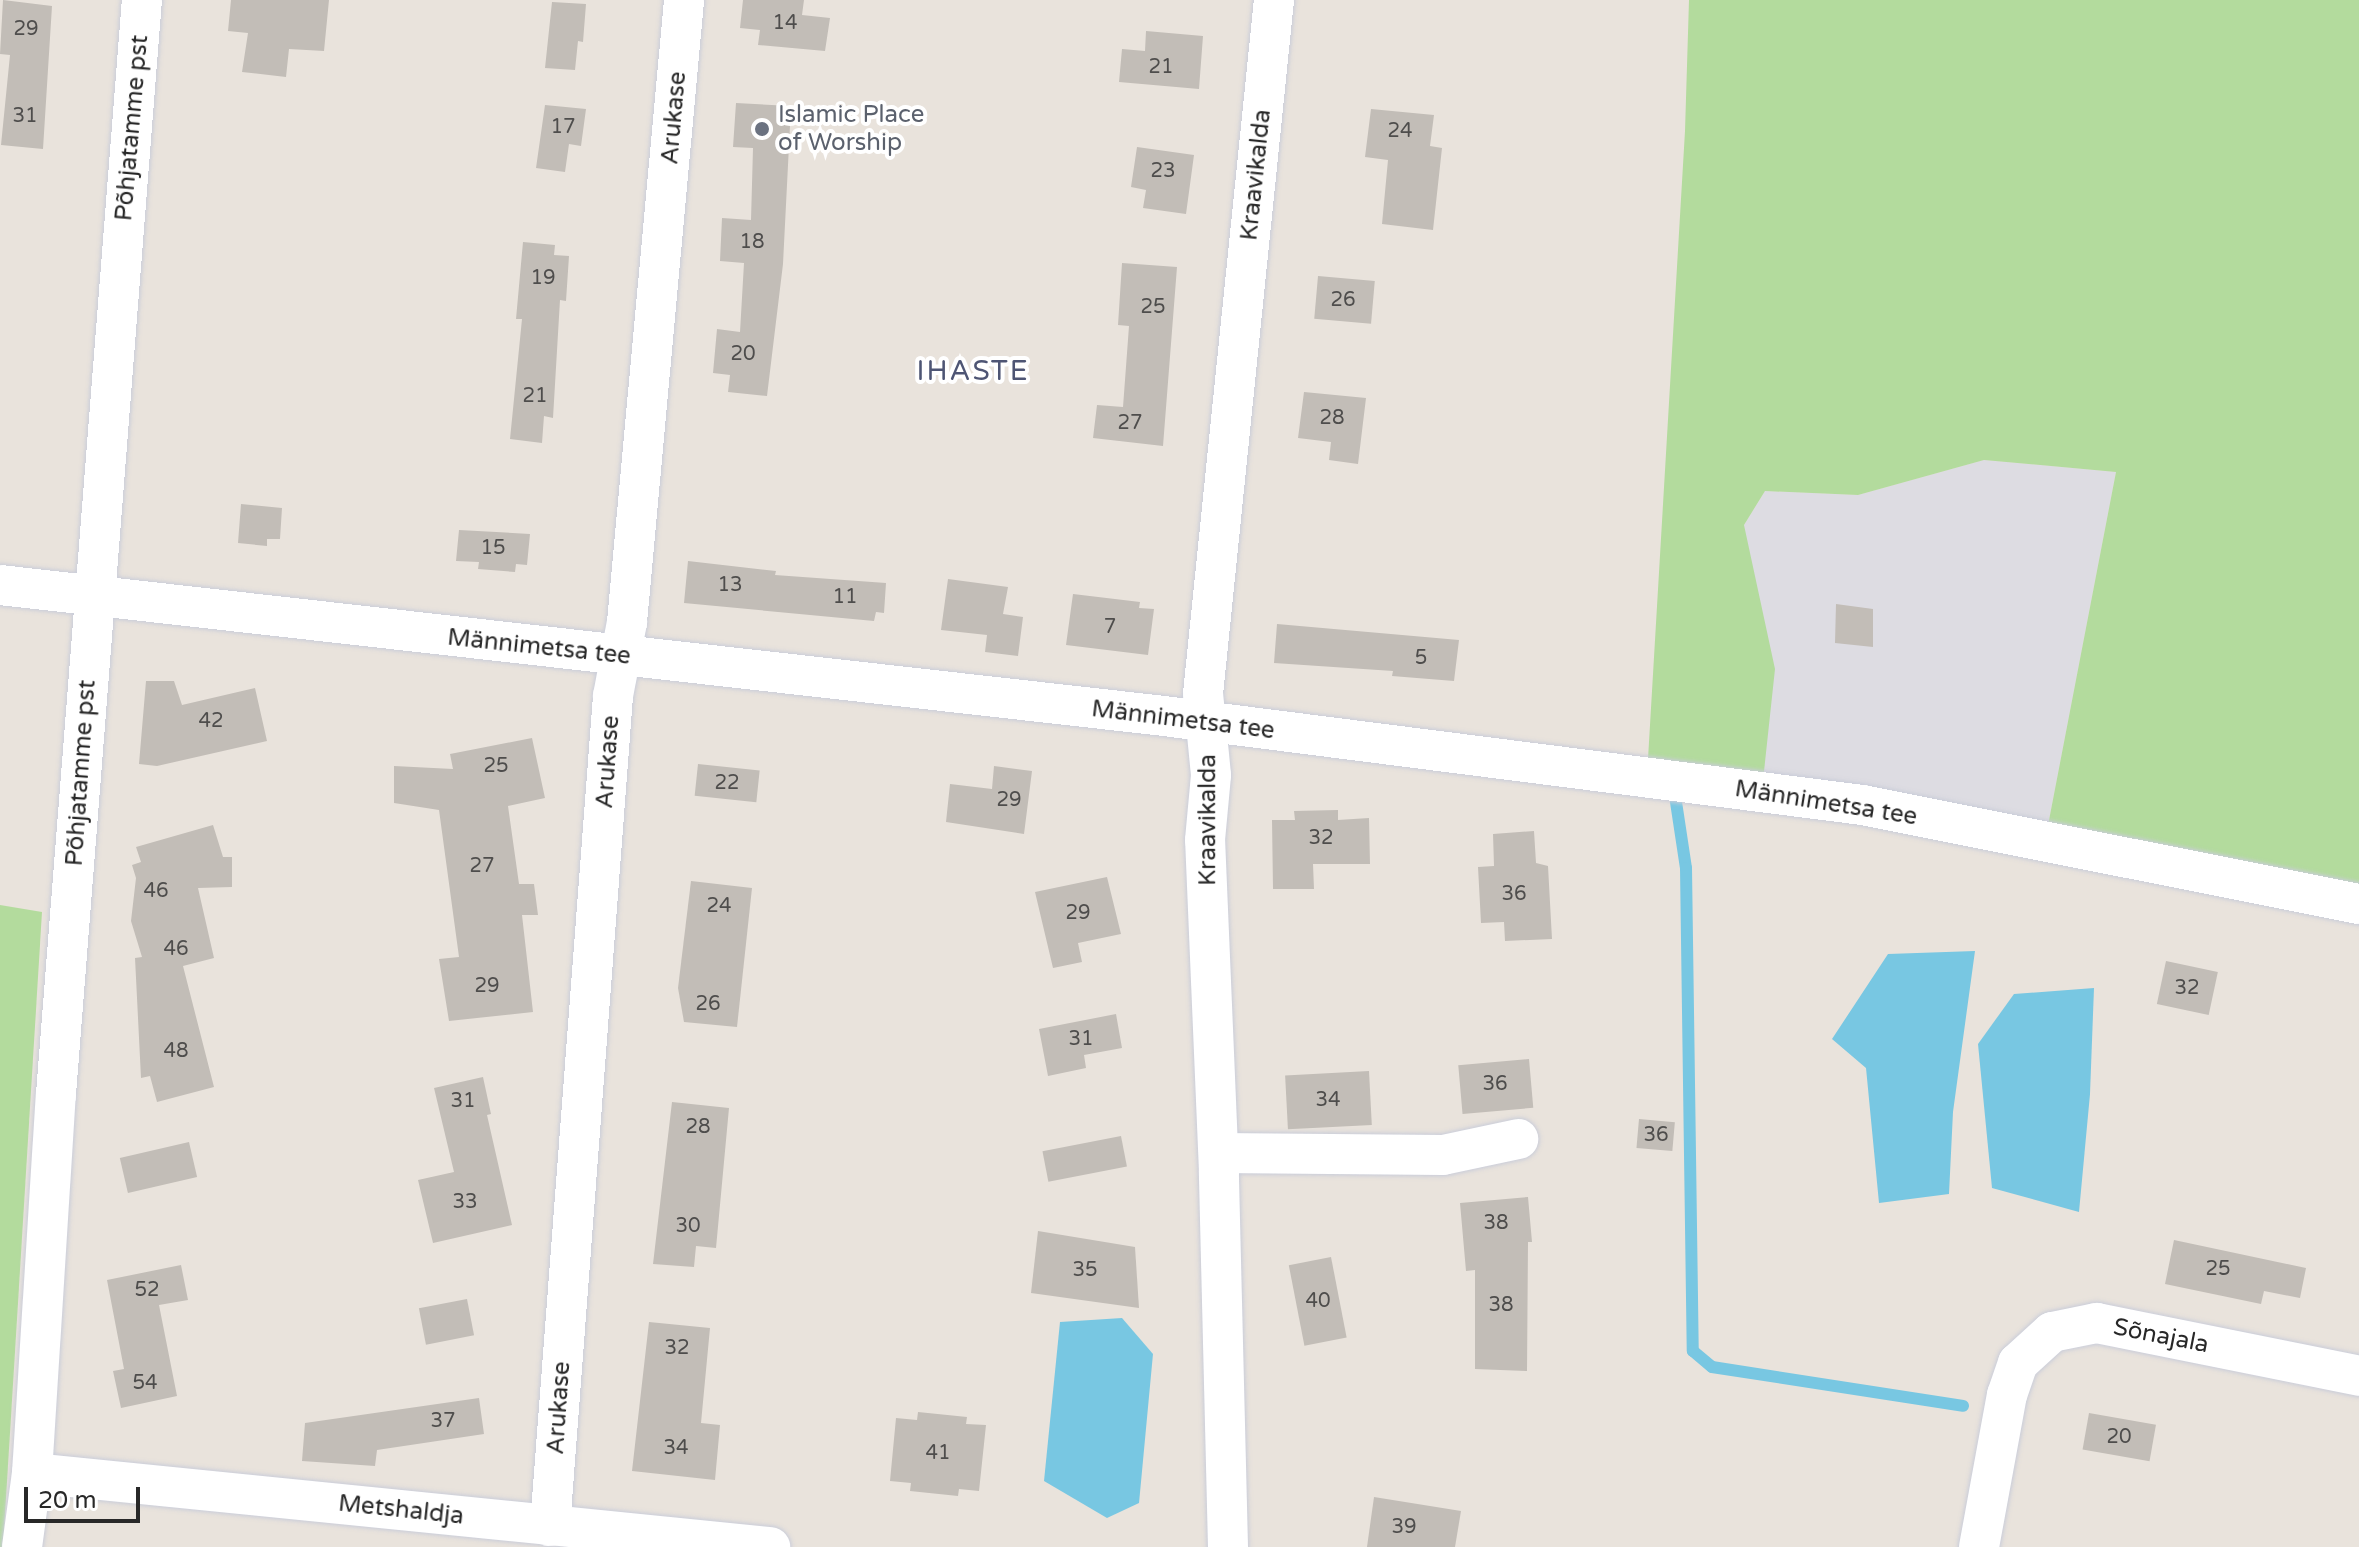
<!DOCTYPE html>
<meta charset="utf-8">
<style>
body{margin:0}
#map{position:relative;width:2359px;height:1547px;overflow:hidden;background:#e9e3dc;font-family:"Varela Round",sans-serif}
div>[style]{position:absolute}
.industrial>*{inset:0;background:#dddce2}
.green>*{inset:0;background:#b3db9d}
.water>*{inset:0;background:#78c7e2}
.stream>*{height:12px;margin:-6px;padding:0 6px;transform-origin:6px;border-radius:6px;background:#78c7e2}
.building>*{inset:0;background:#c2bdb7;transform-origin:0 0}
.roads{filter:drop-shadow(0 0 2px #cacdd9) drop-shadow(0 0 2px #cacdd9)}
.minor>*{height:40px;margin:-20px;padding:0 20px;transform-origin:20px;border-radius:20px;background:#fff}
.dots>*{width:22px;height:22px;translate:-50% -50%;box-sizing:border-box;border:4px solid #fff;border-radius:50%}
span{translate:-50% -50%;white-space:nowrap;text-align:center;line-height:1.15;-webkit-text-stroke:8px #fff;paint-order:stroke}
.number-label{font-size:20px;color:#4e4d4c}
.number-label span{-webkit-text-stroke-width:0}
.worship-label{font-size:24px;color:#5b616d}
.left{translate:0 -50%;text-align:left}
.street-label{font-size:24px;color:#282828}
.quarter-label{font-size:28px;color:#4e5574;letter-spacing:2px}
.scale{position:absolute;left:24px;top:1487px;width:116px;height:36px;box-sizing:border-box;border:4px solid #282828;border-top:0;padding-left:10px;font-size:24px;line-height:28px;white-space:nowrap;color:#282828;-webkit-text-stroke:6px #fff;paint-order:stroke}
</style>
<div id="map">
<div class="industrial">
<i style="clip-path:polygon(1984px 460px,2116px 472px,2045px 841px,1762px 790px,1744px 525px,1765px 491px,1858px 495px)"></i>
</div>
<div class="green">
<i style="clip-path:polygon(1689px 0,2359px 0,2359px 902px,2045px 841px,2116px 472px,1984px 460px,1858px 495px,1765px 491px,1744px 525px,1775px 669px,1762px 790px,1647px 776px,1685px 131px)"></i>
<i style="clip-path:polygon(0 905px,42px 912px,3px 1547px,0 1547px)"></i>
</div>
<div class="water">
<i style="clip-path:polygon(1975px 951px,1953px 1112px,1949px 1194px,1879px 1203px,1866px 1068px,1832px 1039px,1888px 954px)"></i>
<i style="clip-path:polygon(2094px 988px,2090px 1094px,2079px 1212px,1992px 1188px,1978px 1044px,2014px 994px)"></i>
<i style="clip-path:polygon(1122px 1318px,1153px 1354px,1139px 1503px,1107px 1518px,1044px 1481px,1060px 1322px)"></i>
</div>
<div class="stream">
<i style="left:1676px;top:802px;width:67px;rotate:81.4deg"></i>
<i style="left:1686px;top:868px;width:483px;rotate:89.2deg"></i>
<i style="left:1693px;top:1351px;width:25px;rotate:40deg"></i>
<i style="left:1712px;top:1367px;width:254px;rotate:8.8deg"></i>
</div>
<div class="building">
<i style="clip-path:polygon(3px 0,52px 6px,43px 149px,1px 145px,10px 55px,0 54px)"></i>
<i style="clip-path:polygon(231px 0,329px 0,324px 51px,289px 49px,286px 77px,242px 72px,248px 33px,228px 31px)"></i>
<i style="clip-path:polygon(743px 0,804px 0,802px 15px,830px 18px,825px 51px,758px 45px,760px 30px,740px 28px)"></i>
<i style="clip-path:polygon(552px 2px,586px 4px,583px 42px,578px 41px,575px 70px,545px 68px)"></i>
<i style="clip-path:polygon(1146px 31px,1203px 36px,1199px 89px,1119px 82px,1122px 49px,1145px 51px)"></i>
<i style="clip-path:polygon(736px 103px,791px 106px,783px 264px,767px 396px,728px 392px,730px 375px,713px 373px,717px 329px,740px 332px,744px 263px,720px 261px,722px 218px,751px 220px,753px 148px,733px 147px)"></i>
<i style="clip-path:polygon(545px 105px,586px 109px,581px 146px,569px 144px,565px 172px,536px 168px)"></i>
<i style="clip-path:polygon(1371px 109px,1434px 115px,1430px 146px,1442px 148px,1433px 230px,1382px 224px,1388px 160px,1365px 157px)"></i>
<i style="clip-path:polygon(1137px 147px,1194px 155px,1186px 214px,1143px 208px,1146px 190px,1131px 187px)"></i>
<i style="clip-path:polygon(523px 242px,555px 245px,554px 255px,569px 256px,566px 301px,560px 300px,553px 418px,544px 416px,542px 443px,510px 439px,522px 319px,516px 319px)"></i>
<i style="clip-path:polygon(1122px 263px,1177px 267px,1163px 446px,1093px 438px,1097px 405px,1123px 407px,1129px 326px,1118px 325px)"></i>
<i style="left:1318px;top:276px;width:57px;height:43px;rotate:5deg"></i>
<i style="clip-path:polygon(1304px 392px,1366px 398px,1358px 464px,1329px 460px,1331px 442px,1298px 438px)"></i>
<i style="clip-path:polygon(241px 504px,282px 508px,280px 539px,267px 539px,267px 546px,238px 543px)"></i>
<i style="clip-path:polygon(459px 530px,530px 534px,527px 565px,516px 564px,515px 572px,478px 569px,479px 562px,456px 561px)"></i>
<i style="clip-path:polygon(688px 561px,776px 571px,775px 575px,886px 583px,884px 613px,876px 612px,874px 621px,684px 603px)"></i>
<i style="clip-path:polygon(948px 579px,1008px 587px,1003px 614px,1023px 617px,1018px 656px,985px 652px,987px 635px,941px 630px)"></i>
<i style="clip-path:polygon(1073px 594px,1140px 602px,1139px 608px,1154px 609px,1148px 655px,1066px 645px)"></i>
<i style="clip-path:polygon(1836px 604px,1873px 609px,1873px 647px,1835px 643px)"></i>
<i style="clip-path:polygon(1277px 624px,1459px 640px,1454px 681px,1392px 676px,1393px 671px,1274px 663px)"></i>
<i style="clip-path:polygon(146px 681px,174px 681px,182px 705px,255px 688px,267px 741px,157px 766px,139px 764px)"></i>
<i style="clip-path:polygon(532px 738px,545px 798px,508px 806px,519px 884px,534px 884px,538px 915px,522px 915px,533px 1012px,449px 1021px,439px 959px,459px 957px,439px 810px,394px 803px,394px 766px,453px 769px,450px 754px)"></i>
<i style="left:698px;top:764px;width:62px;height:32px;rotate:6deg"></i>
<i style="clip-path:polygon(994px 766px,1032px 771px,1024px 834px,946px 822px,950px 784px,992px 789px)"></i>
<i style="clip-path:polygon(1338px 810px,1338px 820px,1369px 818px,1370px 864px,1313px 864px,1314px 889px,1273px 889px,1272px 820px,1295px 820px,1294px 811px)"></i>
<i style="clip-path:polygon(213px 825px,223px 857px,232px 857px,232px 887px,198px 888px,214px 958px,183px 966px,214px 1087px,157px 1102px,150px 1076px,141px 1078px,135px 958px,142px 957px,131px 921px,136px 878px,132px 865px,141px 862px,136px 847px)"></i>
<i style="clip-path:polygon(1534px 831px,1536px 863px,1548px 866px,1552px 939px,1505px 941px,1504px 922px,1481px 923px,1478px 867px,1494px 866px,1493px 834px)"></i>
<i style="clip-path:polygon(1107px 877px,1121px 934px,1078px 943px,1082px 962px,1053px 968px,1035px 892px)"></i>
<i style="clip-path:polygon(691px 881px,752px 888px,737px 1027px,684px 1022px,678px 988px)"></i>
<i style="left:2166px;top:961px;width:53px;height:44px;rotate:12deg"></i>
<i style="clip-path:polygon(1116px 1014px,1122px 1048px,1084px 1055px,1086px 1068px,1048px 1076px,1039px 1029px)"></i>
<i style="left:1529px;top:1059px;width:49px;height:71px;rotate:85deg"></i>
<i style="left:1369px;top:1071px;width:54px;height:84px;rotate:87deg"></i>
<i style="clip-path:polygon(483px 1077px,491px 1114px,487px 1115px,512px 1225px,433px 1243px,418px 1180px,454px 1172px,434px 1088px)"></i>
<i style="clip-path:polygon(672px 1102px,729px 1108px,716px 1248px,696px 1246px,694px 1267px,653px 1264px)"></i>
<i style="left:1639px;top:1119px;width:36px;height:29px;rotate:5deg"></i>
<i style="left:1121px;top:1136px;width:31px;height:80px;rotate:79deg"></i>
<i style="left:189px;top:1142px;width:36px;height:71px;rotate:77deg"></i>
<i style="clip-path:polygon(1528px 1197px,1532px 1242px,1528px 1242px,1527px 1371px,1475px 1369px,1475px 1270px,1466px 1271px,1460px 1203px)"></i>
<i style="clip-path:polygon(1038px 1231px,1135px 1247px,1139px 1308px,1031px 1293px)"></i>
<i style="clip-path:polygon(2174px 1240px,2306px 1268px,2300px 1298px,2264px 1291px,2261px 1304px,2165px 1284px)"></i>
<i style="left:1331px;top:1257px;width:82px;height:43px;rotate:79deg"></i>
<i style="clip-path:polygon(181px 1265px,188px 1300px,159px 1305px,177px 1396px,121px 1408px,113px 1371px,124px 1369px,107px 1280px)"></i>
<i style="left:467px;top:1299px;width:37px;height:49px;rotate:79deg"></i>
<i style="clip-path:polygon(649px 1322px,710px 1328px,701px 1423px,720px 1425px,715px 1480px,632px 1471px)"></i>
<i style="clip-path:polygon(479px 1398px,484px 1434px,377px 1450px,375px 1466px,302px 1461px,305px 1423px)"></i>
<i style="clip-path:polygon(918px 1412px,967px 1417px,966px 1424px,986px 1425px,979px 1491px,959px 1489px,958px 1496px,910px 1491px,911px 1483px,890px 1481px,896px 1418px,917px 1420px)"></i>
<i style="left:2089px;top:1413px;width:68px;height:37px;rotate:10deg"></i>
<i style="clip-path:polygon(1374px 1497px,1461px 1511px,1455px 1547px,1367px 1547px)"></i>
</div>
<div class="roads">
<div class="minor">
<i style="left:0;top:585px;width:1163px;rotate:6.42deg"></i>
<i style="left:1156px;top:715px;width:712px;rotate:7.26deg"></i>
<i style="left:1862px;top:805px;width:507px;rotate:11.27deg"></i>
<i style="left:1219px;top:1153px;width:224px;rotate:0.5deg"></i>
<i style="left:1443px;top:1155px;width:77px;rotate:-12deg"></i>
<i style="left:32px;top:1473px;width:742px;rotate:5.73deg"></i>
<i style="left:550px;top:1526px;width:832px;rotate:-85.66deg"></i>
<i style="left:613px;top:696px;width:75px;rotate:-79.3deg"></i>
<i style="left:627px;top:622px;width:625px;rotate:-84.76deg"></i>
<i style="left:22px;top:1547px;width:75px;rotate:-82.3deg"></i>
<i style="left:32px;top:1473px;width:380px;rotate:-86.4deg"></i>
<i style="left:56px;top:1094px;width:1097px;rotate:-85.51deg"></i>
<i style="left:1228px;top:1547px;width:375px;rotate:-91.4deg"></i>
<i style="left:1219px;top:1172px;width:332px;rotate:-92.4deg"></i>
<i style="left:1205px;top:840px;width:65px;rotate:-84.7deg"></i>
<i style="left:1211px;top:775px;width:81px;rotate:-95.6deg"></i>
<i style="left:1203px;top:694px;width:698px;rotate:-84.16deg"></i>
<i style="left:1979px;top:1547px;width:155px;rotate:-79.6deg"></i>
<i style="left:2007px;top:1395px;width:34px;rotate:-71deg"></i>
<i style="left:2018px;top:1363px;width:46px;rotate:-42.4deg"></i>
<i style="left:2052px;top:1332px;width:46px;rotate:-11.3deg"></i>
<i style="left:2097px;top:1323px;width:267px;rotate:11.4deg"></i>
</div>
</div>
<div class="dots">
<i style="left:762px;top:129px;background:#6b7280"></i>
</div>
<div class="number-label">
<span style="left:785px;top:23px">14</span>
<span style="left:26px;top:29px">29</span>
<span style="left:1161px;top:67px">21</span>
<span style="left:25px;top:116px">31</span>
<span style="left:563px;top:127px">17</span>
<span style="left:1400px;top:131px">24</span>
<span style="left:1163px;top:171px">23</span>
<span style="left:752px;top:242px">18</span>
<span style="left:543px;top:278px">19</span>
<span style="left:1343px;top:300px">26</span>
<span style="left:1153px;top:307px">25</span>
<span style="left:743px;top:354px">20</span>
<span style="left:535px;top:396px">21</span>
<span style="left:1332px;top:418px">28</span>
<span style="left:1130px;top:423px">27</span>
<span style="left:493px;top:548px">15</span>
<span style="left:730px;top:585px">13</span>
<span style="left:845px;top:597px">11</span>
<span style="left:1110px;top:627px">7</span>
<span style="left:1421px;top:658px">5</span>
<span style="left:211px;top:721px">42</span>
<span style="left:496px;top:766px">25</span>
<span style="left:727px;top:783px">22</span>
<span style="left:1009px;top:800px">29</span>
<span style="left:1321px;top:838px">32</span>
<span style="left:482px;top:866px">27</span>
<span style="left:156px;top:891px">46</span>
<span style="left:1514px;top:894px">36</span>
<span style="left:719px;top:906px">24</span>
<span style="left:1078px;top:913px">29</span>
<span style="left:176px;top:949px">46</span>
<span style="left:487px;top:986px">29</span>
<span style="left:2187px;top:988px">32</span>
<span style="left:708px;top:1004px">26</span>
<span style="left:1081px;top:1039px">31</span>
<span style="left:176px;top:1051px">48</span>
<span style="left:1495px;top:1084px">36</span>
<span style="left:1328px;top:1100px">34</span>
<span style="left:463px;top:1101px">31</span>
<span style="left:698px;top:1127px">28</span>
<span style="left:1656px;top:1135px">36</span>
<span style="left:465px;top:1202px">33</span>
<span style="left:1496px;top:1223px">38</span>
<span style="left:688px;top:1226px">30</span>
<span style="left:2218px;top:1269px">25</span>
<span style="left:1085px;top:1270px">35</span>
<span style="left:147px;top:1290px">52</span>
<span style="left:1318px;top:1301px">40</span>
<span style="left:1501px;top:1305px">38</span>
<span style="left:677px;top:1348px">32</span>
<span style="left:145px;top:1383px">54</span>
<span style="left:443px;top:1421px">37</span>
<span style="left:2119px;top:1437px">20</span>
<span style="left:676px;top:1448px">34</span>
<span style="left:938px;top:1453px">41</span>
<span style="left:1404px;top:1527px">39</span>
</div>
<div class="worship-label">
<span class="left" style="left:778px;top:129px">Islamic Place<br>of Worship</span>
</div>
<div class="street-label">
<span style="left:674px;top:118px;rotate:-85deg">Arukase</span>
<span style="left:132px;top:128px;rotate:-85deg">Põhjatamme pst</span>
<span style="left:1256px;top:175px;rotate:-84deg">Kraavikalda</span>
<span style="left:539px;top:647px;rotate:6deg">Männimetsa tee</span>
<span style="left:1183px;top:720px;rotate:7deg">Männimetsa tee</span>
<span style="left:608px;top:762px;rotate:-86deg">Arukase</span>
<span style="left:81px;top:773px;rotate:-86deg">Põhjatamme pst</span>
<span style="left:1826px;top:803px;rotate:9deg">Männimetsa tee</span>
<span style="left:1208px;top:820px;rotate:-90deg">Kraavikalda</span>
<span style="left:2161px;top:1336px;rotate:11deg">Sõnajala</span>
<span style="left:559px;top:1408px;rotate:-86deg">Arukase</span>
<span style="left:401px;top:1510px;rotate:6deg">Metshaldja</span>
</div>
<div class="quarter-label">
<span style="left:973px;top:371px">IHASTE</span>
</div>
<div class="scale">20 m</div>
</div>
